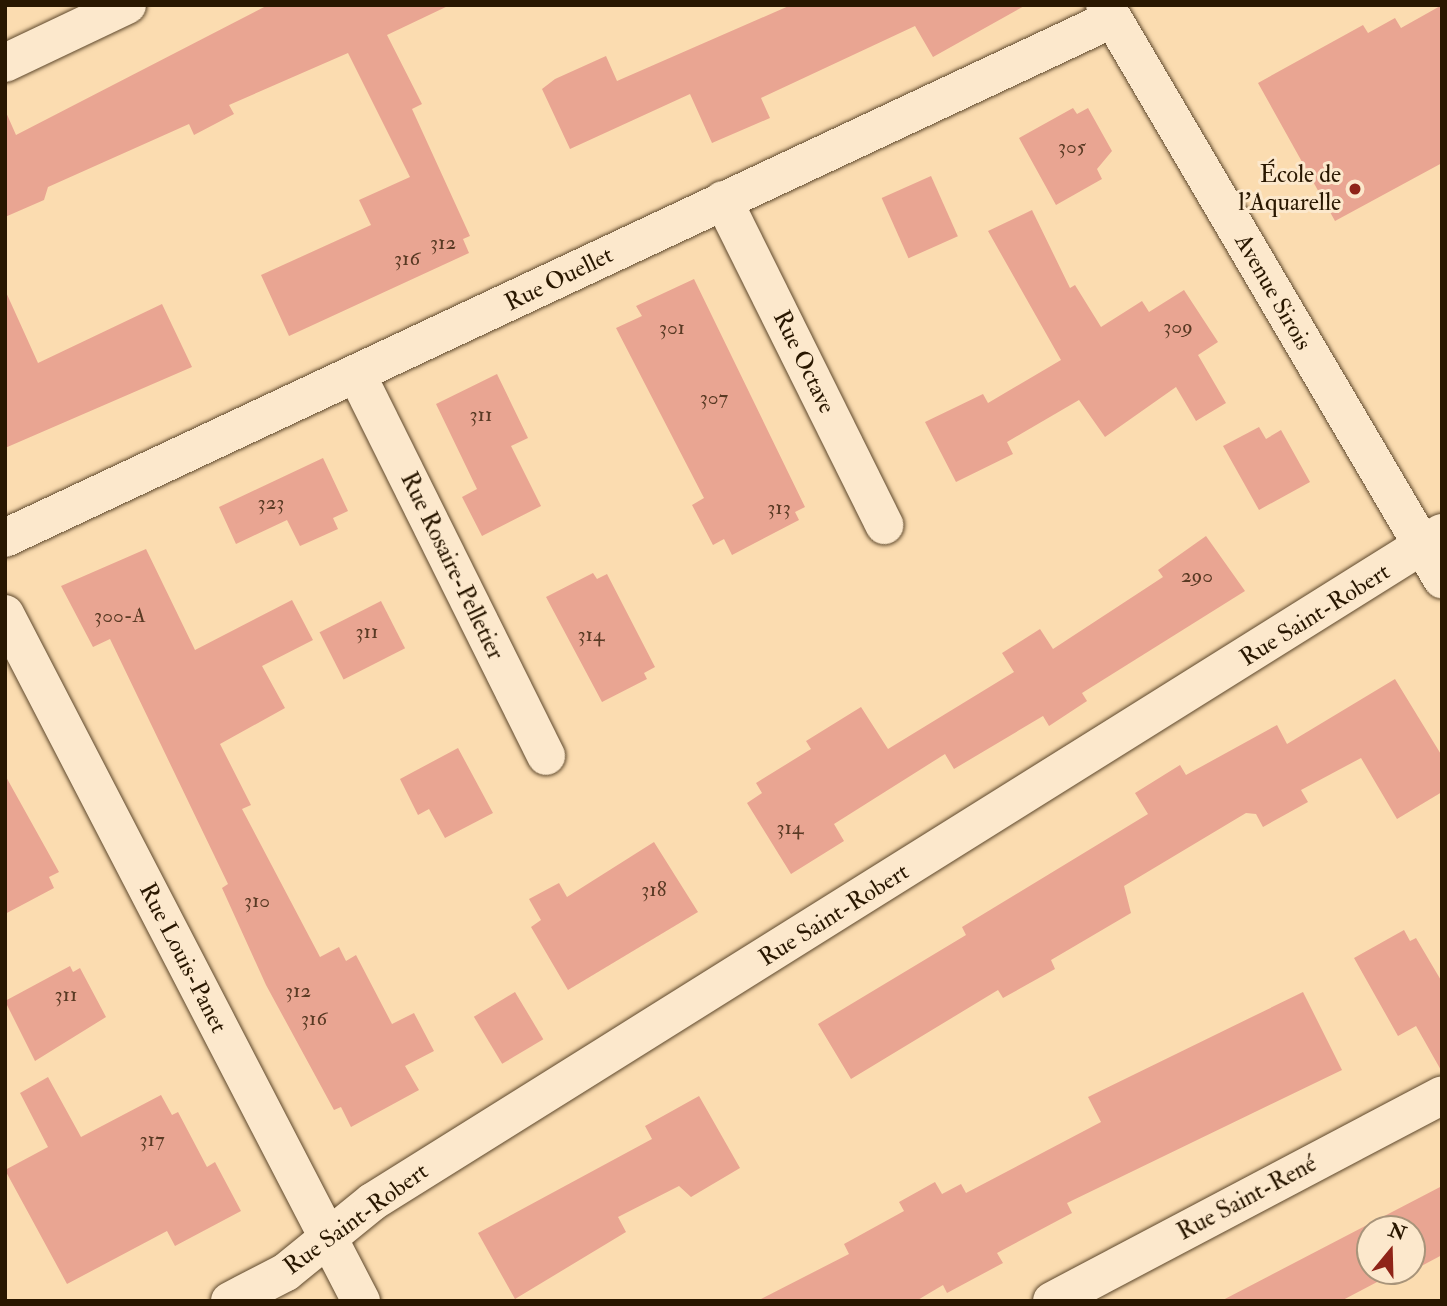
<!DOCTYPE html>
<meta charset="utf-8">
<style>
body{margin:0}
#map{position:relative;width:1447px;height:1306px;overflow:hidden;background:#fbdcb0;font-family:"IM FELL Double Pica",serif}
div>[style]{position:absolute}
.building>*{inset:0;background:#e9a592;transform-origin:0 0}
.roads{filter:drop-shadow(0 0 2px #5e482c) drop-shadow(0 0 2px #5e482c)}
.minor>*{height:38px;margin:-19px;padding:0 19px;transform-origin:19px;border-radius:19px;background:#fce8cc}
.tertiary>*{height:38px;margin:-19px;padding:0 19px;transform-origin:19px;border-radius:19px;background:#fce8cc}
.dots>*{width:19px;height:19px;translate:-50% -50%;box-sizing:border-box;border:4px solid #fce8cc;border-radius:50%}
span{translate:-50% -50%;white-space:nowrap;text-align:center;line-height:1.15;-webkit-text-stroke:6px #fce8cc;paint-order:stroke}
.number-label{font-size:21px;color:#593a24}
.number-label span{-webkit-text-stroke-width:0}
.poi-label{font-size:24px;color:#291700}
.right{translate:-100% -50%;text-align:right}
.street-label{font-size:24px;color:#291700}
.frame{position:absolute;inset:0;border:7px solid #291700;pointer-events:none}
.north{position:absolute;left:1356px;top:1215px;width:70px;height:70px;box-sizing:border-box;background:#fce8cc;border:2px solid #a8947a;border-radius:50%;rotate:19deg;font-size:19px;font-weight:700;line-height:28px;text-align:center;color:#291700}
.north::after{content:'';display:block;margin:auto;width:24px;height:32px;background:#8f2418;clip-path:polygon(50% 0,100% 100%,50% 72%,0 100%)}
</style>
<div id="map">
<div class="building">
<i style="clip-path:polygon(268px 5px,450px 5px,387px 35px,422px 104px,412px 109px,470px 236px,463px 239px,469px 253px,289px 336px,261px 275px,371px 225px,359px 200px,410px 177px,348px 53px,229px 105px,234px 114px,194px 135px,189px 124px,48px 187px,44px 200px,5px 217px,5px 110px,16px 135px)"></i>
<i style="clip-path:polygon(791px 5px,1026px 5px,933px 57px,915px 26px,761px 98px,770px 118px,712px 143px,690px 94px,570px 149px,542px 89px,555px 79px,606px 56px,617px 81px)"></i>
<i style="clip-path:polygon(1442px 5px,1442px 163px,1335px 221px,1258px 83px,1363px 25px,1368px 33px,1395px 18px,1401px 28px)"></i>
<i style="clip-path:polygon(1073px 108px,1077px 114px,1088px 108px,1112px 151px,1097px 169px,1102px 179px,1056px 205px,1019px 138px)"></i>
<i style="left:931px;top:176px;width:66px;height:54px;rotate:66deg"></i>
<i style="clip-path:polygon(1032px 210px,1070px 288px,1075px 285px,1101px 327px,1142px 301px,1149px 312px,1184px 290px,1218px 342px,1198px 355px,1226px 403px,1196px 421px,1176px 387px,1105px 437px,1079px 400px,1007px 442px,1013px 454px,956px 482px,925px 422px,983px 394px,988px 403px,1061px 360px,988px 231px)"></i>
<i style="clip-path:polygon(694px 279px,805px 507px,795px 512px,799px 520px,732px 555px,724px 539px,713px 545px,692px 505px,704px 498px,616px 328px,642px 316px,636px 306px)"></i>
<i style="clip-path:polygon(5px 290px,38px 363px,162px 304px,192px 367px,5px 448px)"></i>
<i style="clip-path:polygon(497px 374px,528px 438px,511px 446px,541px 506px,482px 536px,462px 497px,477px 489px,436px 404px)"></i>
<i style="clip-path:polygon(1259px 427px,1266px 439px,1281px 430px,1310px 482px,1259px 510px,1223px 446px)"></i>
<i style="clip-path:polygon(323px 458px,348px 511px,333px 518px,338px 529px,300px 546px,287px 520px,236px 544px,219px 507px)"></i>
<i style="clip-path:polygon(1206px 536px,1245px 591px,1082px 693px,1087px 701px,1049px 726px,1043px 716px,954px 769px,945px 754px,834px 824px,844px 841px,791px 874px,747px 803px,762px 793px,756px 783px,811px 749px,806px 741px,861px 707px,888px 749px,1014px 672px,1002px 653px,1040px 629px,1053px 649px,1163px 577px,1158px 570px)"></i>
<i style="clip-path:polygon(146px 549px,195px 650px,292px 600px,313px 640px,262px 666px,285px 708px,220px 744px,251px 805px,242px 809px,320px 957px,339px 947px,346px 961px,356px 955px,392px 1024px,414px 1013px,434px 1051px,405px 1066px,419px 1090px,351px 1127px,341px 1107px,334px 1110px,266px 985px,222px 888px,228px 884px,110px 639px,93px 647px,61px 586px)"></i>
<i style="clip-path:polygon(593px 573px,597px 579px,607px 574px,655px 667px,644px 673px,647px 679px,602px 702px,546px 597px)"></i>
<i style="left:381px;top:601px;width:53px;height:69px;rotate:63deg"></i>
<i style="clip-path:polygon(1395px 679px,1442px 756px,1442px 792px,1397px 819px,1361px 758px,1301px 790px,1308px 802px,1263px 827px,1256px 814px,1246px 813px,1124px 886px,1131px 913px,1051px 960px,1055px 969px,1003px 998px,998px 990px,851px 1079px,818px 1024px,966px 935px,962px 927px,1148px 814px,1135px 793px,1180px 765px,1186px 775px,1277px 725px,1287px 744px)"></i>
<i style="clip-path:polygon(458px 748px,493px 813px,445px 838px,429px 809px,418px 815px,400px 779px)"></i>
<i style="clip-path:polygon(5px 775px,59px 872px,49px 877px,54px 888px,5px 914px)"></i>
<i style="clip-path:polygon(654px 842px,698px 912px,568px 990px,531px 927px,541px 920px,529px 899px,559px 883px,567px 897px)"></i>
<i style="clip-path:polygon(1404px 930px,1410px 941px,1416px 938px,1442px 982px,1442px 1072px,1416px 1026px,1398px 1036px,1354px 958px)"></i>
<i style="clip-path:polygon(70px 966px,73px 972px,80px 968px,106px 1017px,35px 1061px,5px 1001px)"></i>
<i style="left:515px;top:992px;width:55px;height:48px;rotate:59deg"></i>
<i style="clip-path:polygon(1303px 992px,1342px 1070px,1067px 1203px,1072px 1213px,997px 1253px,1003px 1263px,947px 1293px,943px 1285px,916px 1301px,757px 1301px,849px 1254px,844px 1244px,904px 1211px,899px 1202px,935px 1182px,942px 1194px,961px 1184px,966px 1193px,1101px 1122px,1088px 1097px)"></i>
<i style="clip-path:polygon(48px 1077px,81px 1137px,161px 1095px,172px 1115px,178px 1112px,207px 1167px,215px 1162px,241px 1211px,175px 1246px,167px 1231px,67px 1284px,5px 1170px,48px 1147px,20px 1093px)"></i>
<i style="clip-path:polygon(699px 1096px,740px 1168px,691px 1197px,679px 1186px,618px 1217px,626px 1232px,515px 1299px,478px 1233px,652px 1139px,645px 1126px)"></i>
<i style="clip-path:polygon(1442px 1186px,1442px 1255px,1412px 1271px,1412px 1229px,1370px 1229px,1370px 1271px,1398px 1271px,1341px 1301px,1221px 1301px)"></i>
</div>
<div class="roads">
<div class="minor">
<i style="left:5px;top:63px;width:135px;rotate:-25.4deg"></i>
<i style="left:723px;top:200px;width:363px;rotate:63.6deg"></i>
<i style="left:358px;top:377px;width:423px;rotate:63.6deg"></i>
<i style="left:5px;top:538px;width:1223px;rotate:-25.12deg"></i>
<i style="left:5px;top:614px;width:774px;rotate:62.61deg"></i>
<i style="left:230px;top:1301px;width:63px;rotate:-27.4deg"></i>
<i style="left:286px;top:1272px;width:111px;rotate:-39.1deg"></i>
<i style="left:372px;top:1202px;width:1262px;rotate:-32.02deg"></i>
<i style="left:1052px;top:1301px;width:441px;rotate:-27.8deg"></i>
</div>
<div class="tertiary">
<i style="left:1105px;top:5px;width:666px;rotate:59.58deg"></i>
</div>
</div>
<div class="dots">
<i style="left:1355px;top:189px;background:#8f2418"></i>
</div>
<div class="number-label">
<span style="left:1072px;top:147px">305</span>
<span style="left:443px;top:243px">312</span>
<span style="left:407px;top:259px">316</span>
<span style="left:1178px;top:327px">309</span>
<span style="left:672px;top:328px">301</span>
<span style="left:714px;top:398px">307</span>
<span style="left:481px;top:415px">311</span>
<span style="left:271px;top:503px">323</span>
<span style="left:779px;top:508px">313</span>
<span style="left:1197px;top:576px">290</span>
<span style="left:120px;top:616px">300-A</span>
<span style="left:367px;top:632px">311</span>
<span style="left:591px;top:635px">314</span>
<span style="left:790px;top:828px">314</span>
<span style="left:654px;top:890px">318</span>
<span style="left:257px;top:901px">310</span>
<span style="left:298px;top:991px">312</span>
<span style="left:66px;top:995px">311</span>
<span style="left:314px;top:1019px">316</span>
<span style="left:152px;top:1140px">317</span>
</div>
<div class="poi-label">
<span class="right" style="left:1341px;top:189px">École de<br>l’Aquarelle</span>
</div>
<div class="street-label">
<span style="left:559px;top:279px;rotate:-26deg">Rue Ouellet</span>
<span style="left:1273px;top:292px;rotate:60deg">Avenue Sirois</span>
<span style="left:804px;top:362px;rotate:64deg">Rue Octave</span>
<span style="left:452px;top:566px;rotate:64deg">Rue Rosaire-Pelletier</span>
<span style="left:1315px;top:615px;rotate:-32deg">Rue Saint-Robert</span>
<span style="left:834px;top:915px;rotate:-32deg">Rue Saint-Robert</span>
<span style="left:183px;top:958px;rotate:63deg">Rue Louis-Panet</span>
<span style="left:1247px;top:1198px;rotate:-28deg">Rue Saint-René</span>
<span style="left:356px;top:1219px;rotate:-36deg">Rue Saint-Robert</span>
</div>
<div class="frame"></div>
<div class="north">N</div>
</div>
